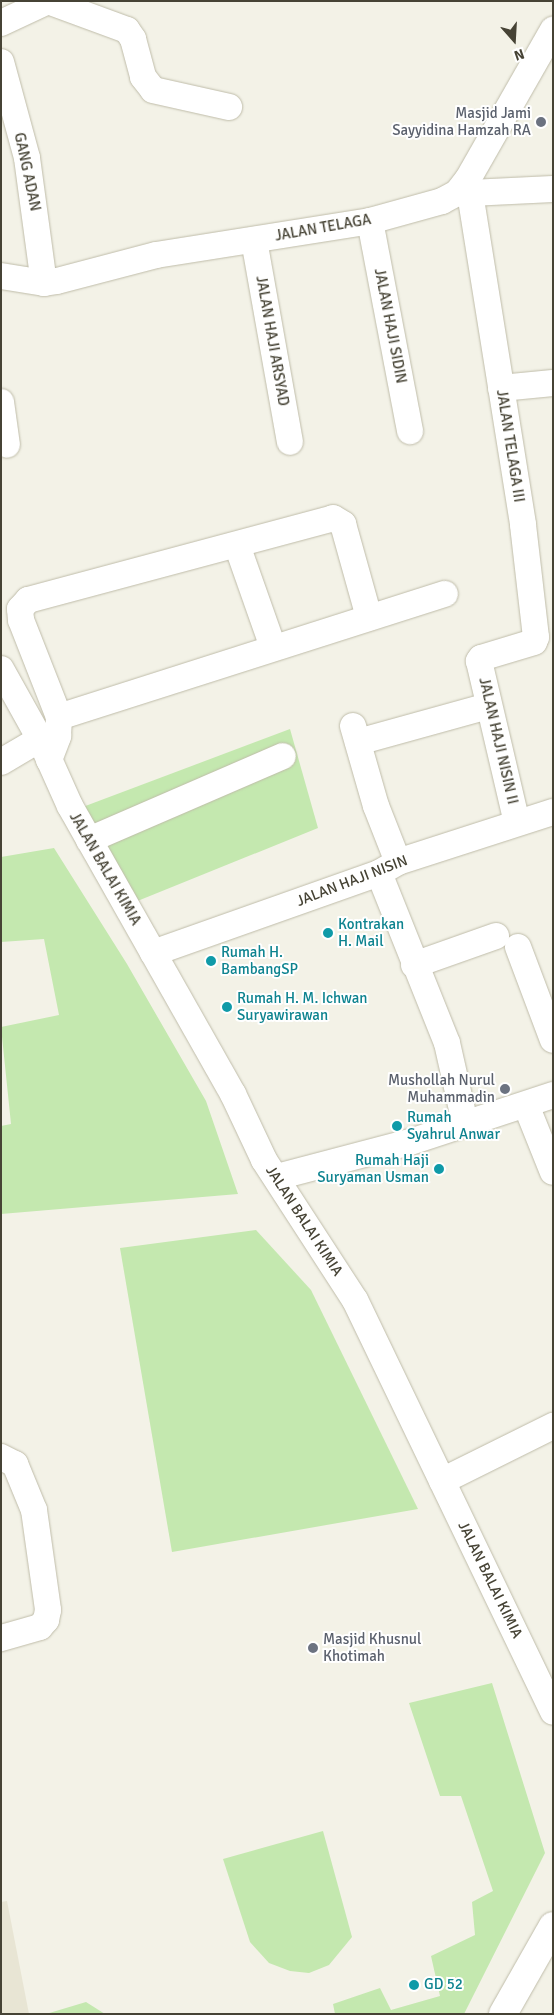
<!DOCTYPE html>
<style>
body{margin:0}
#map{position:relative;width:554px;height:2015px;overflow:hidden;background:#f3f2e7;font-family:Signika,sans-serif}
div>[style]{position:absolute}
.residential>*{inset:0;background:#e8e5d4}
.green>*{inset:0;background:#c4e8af}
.roads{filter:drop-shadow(0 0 1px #bfbca9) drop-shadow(0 0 1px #bfbca9)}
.minor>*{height:26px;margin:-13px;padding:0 13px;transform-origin:13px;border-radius:13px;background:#fff}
.tertiary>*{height:28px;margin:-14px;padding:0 14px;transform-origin:14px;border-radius:14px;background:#fff}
.dots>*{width:14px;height:14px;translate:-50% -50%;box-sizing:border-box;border:2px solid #fff;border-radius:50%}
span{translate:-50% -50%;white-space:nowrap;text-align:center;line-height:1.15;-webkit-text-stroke:4px #fff;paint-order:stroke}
.worship-label{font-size:15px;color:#5b616d}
.right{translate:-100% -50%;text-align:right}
.left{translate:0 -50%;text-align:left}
.street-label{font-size:15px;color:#464335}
.culture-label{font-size:15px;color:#0d838f}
.frame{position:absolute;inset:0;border:2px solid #464335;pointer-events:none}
.north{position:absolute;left:489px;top:15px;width:50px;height:50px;-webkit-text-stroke:4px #fff;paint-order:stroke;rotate:161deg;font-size:14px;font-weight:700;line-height:20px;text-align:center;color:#464335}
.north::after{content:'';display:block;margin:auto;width:18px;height:22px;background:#464335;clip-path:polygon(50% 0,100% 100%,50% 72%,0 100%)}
</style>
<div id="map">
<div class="residential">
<i style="clip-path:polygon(7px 1901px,29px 2014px,1px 2014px,1px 1902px)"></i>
</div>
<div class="green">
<i style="clip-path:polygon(290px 729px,318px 828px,135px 902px,80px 808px)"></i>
<i style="clip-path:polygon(54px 848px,127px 964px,206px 1101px,238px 1194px,1px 1214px,1px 1126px,11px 1124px,1px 1027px,59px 1015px,44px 939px,1px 942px,1px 857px)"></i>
<i style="clip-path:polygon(256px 1230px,311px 1290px,418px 1509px,172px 1552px,120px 1248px)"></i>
<i style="clip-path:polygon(492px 1683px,545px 1853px,464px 2014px,335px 2014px,333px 2004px,380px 1988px,391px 2010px,440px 1996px,431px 1956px,475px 1935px,472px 1902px,493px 1891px,461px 1796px,440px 1796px,409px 1703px)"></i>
<i style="clip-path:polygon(323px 1831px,352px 1937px,329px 1965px,309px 1973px,290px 1971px,269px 1963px,250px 1942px,223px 1859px)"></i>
<i style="clip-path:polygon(86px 2002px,105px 2014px,46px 2014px)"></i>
</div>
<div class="roads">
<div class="minor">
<i style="left:48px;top:1px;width:84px;rotate:20.2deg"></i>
<i style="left:127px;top:30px;width:11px;rotate:56deg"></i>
<i style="left:133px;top:39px;width:39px;rotate:75deg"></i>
<i style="left:143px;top:77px;width:16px;rotate:52deg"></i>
<i style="left:153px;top:90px;width:78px;rotate:12.6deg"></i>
<i style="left:1px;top:23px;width:52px;rotate:-25.1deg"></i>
<i style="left:1px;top:62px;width:99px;rotate:74.8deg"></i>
<i style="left:27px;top:158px;width:126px;rotate:82.3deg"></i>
<i style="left:462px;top:188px;width:9px;rotate:32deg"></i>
<i style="left:470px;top:193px;width:83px;rotate:-2.8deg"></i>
<i style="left:470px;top:193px;width:336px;rotate:80.9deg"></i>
<i style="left:523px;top:525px;width:113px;rotate:83.4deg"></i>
<i style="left:536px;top:637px;width:5px;rotate:112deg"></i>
<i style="left:534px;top:642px;width:55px;rotate:163.2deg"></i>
<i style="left:481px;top:658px;width:4px;rotate:124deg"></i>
<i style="left:479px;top:661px;width:166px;rotate:76.8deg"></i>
<i style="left:370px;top:221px;width:214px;rotate:79.2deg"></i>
<i style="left:254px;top:240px;width:205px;rotate:79.9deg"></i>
<i style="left:1px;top:276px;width:44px;rotate:9.2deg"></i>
<i style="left:44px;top:283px;width:13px;rotate:-9deg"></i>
<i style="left:57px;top:281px;width:102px;rotate:-14.7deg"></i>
<i style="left:156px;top:255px;width:217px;rotate:-9deg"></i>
<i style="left:370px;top:221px;width:75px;rotate:-15.5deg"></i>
<i style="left:442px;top:201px;width:17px;rotate:-28deg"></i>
<i style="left:457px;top:193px;width:18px;rotate:-52deg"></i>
<i style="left:468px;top:179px;width:172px;rotate:-60.3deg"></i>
<i style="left:501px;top:388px;width:52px;rotate:-5.5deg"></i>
<i style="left:1px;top:402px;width:43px;rotate:82.1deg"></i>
<i style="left:237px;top:545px;width:108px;rotate:70.6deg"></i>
<i style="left:1px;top:669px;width:80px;rotate:60.9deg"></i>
<i style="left:40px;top:739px;width:73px;rotate:65.9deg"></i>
<i style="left:70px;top:806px;width:331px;rotate:60.5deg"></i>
<i style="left:233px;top:1094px;width:73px;rotate:64.8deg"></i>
<i style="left:264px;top:1160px;width:167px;rotate:57deg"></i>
<i style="left:355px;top:1300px;width:457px;rotate:64.3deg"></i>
<i style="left:59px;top:717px;width:405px;rotate:-17.7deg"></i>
<i style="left:353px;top:726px;width:83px;rotate:74deg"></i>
<i style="left:376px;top:806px;width:60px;rotate:68.6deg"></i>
<i style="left:358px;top:742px;width:135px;rotate:-15.5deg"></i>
<i style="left:49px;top:760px;width:26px;rotate:-69deg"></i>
<i style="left:58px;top:736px;width:19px;rotate:-87deg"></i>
<i style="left:59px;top:717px;width:104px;rotate:-111.4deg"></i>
<i style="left:21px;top:620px;width:11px;rotate:-95deg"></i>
<i style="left:20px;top:609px;width:12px;rotate:-48deg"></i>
<i style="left:28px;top:600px;width:316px;rotate:-15deg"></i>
<i style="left:333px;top:518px;width:12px;rotate:31deg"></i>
<i style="left:343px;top:524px;width:97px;rotate:74.4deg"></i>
<i style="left:1px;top:762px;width:45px;rotate:-30.5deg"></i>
<i style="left:89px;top:840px;width:211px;rotate:-23.4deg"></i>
<i style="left:379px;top:873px;width:183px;rotate:68.2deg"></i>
<i style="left:447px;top:1043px;width:82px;rotate:77.3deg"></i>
<i style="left:518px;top:947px;width:99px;rotate:69.4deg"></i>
<i style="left:153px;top:953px;width:240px;rotate:-19.5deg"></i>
<i style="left:379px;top:873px;width:22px;rotate:-30deg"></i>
<i style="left:398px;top:862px;width:163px;rotate:-17.9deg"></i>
<i style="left:414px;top:965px;width:87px;rotate:-19.5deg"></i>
<i style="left:526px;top:1105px;width:72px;rotate:68.1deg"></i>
<i style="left:277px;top:1177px;width:134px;rotate:-14.7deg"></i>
<i style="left:407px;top:1143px;width:154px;rotate:-18.2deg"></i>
<i style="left:1px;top:1457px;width:16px;rotate:27deg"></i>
<i style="left:15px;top:1464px;width:50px;rotate:67.6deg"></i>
<i style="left:34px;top:1510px;width:101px;rotate:82deg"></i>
<i style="left:48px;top:1610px;width:10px;rotate:101deg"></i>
<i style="left:46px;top:1620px;width:9px;rotate:131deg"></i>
<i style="left:40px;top:1627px;width:41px;rotate:164.2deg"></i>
<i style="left:442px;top:1481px;width:124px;rotate:-26.4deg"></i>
</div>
<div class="tertiary">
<i style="left:503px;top:2014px;width:101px;rotate:-60.4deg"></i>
</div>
</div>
<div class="dots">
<i style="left:541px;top:122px;background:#6b7280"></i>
<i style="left:328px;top:933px;background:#0f9aa8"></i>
<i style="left:211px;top:961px;background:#0f9aa8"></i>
<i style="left:227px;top:1007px;background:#0f9aa8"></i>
<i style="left:505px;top:1089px;background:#6b7280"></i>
<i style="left:397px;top:1126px;background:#0f9aa8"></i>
<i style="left:439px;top:1169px;background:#0f9aa8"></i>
<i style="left:313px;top:1648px;background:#6b7280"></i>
<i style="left:414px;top:1985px;background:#0f9aa8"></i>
</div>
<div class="worship-label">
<span class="right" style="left:531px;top:122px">Masjid Jami<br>Sayyidina Hamzah RA</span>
<span class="right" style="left:495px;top:1089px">Mushollah Nurul<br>Muhammadin</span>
<span class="left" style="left:323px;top:1648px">Masjid Khusnul<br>Khotimah</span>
</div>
<div class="street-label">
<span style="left:27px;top:172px;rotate:78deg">GANG ADAN</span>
<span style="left:323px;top:228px;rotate:-10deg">JALAN TELAGA</span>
<span style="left:390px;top:326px;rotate:79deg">JALAN HAJI SIDIN</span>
<span style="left:272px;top:341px;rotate:80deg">JALAN HAJI ARSYAD</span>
<span style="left:510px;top:446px;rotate:81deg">JALAN TELAGA III</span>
<span style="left:498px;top:741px;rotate:77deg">JALAN HAJI NISIN II</span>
<span style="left:105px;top:869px;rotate:60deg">JALAN BALAI KIMIA</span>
<span style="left:352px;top:881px;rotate:-21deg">JALAN HAJI NISIN</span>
<span style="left:304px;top:1221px;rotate:57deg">JALAN BALAI KIMIA</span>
<span style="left:490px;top:1580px;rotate:64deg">JALAN BALAI KIMIA</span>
</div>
<div class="culture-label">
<span class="left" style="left:338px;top:933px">Kontrakan<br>H. Mail</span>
<span class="left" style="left:221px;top:961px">Rumah H.<br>BambangSP</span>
<span class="left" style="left:237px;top:1007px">Rumah H. M. Ichwan<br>Suryawirawan</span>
<span class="left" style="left:407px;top:1126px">Rumah<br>Syahrul Anwar</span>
<span class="right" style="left:429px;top:1169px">Rumah Haji<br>Suryaman Usman</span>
<span class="left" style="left:424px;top:1985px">GD 52</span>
</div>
<div class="frame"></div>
<div class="north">N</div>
</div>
